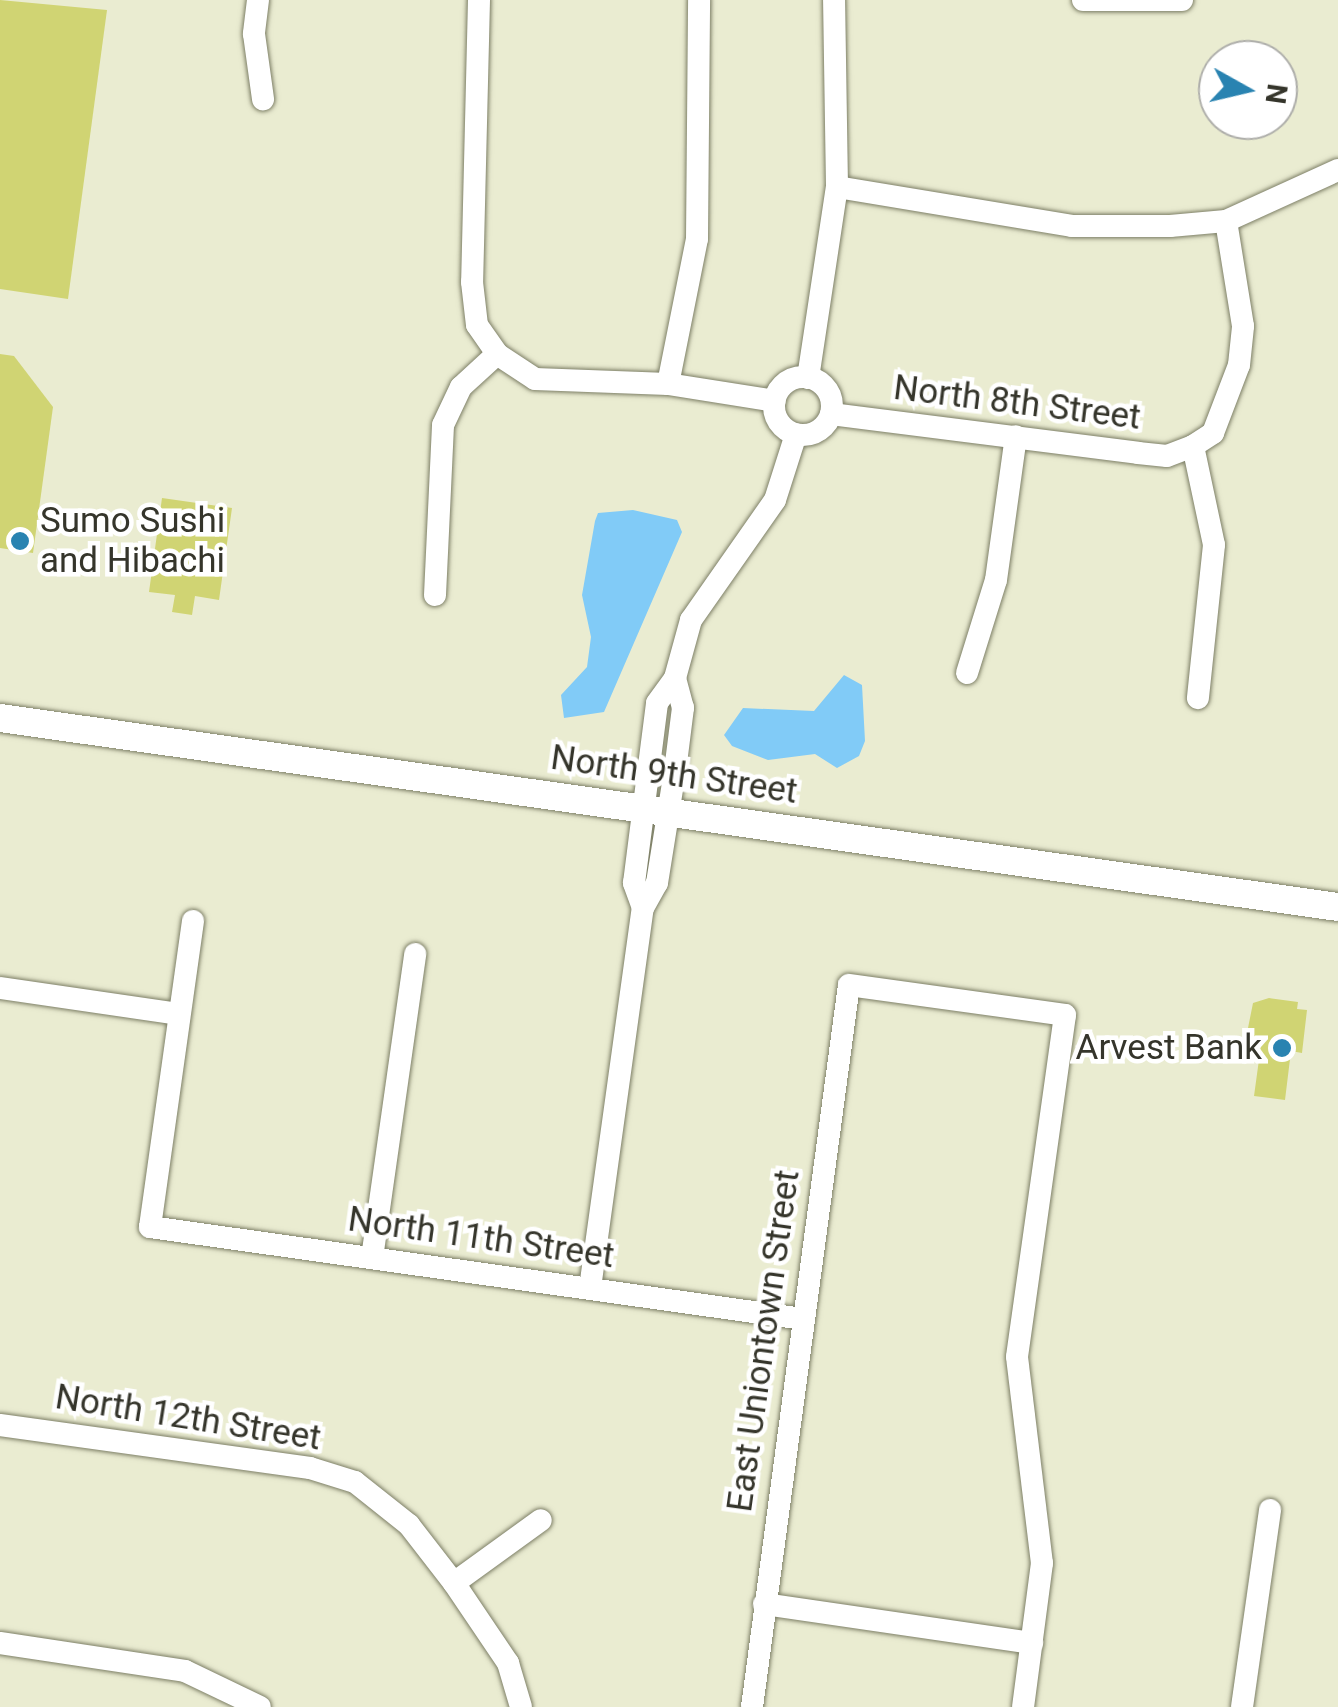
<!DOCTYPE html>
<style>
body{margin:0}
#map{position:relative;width:1338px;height:1707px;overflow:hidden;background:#eaecd1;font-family:Roboto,sans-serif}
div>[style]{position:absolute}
.water>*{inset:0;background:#81cbf7}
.building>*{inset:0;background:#d0d473}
.roads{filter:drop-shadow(0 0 2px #7d7f66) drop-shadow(0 0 2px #7d7f66)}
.minor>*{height:22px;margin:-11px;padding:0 11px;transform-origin:11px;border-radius:11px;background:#fff}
.minor>.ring{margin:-11px;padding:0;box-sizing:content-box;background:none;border:22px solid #fff;border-radius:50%}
.major>*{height:28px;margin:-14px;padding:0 14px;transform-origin:14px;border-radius:14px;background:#fff}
.dots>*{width:28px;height:28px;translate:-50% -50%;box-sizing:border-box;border:5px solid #fff;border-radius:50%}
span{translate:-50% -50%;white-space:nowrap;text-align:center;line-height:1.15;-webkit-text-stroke:9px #fff;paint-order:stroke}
.street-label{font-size:35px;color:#35352b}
.poi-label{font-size:35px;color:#35352b}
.left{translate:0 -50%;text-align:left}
.right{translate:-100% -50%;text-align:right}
.north{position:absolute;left:1198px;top:40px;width:100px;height:100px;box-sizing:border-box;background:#fff;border:2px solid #aeaeaa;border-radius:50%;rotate:98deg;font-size:28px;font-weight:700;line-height:40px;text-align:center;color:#35352b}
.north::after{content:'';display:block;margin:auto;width:35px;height:45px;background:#2983b1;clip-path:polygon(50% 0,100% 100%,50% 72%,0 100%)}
</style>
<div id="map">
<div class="water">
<i style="clip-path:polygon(633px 510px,677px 520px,682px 532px,604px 712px,564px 718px,561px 695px,587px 667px,591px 637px,582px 595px,595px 521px,598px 513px)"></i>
<i style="clip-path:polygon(844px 675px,862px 685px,865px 741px,859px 756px,837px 768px,815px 754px,768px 760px,732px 746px,724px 735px,743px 708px,814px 711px)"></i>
</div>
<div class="building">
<i style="clip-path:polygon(0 0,107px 10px,68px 299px,0 289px)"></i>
<i style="clip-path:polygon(0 354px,14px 356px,53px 407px,33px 553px,0 548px)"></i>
<i style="clip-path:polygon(162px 498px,232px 508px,219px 600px,195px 596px,192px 615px,172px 612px,175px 595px,149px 592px)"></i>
<i style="clip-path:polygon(1269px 998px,1298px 1002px,1297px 1009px,1307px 1010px,1302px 1053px,1291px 1051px,1285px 1100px,1254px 1096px,1261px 1045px,1245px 1043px,1253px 1003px)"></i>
</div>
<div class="roads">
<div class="minor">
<i style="left:258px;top:0;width:34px;rotate:97deg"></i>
<i style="left:254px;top:34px;width:66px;rotate:82.1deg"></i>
<i style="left:479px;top:0;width:282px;rotate:91.4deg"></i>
<i style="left:472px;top:282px;width:43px;rotate:83.4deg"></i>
<i style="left:477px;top:325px;width:35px;rotate:55deg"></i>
<i style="left:497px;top:354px;width:45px;rotate:33.3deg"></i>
<i style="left:535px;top:379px;width:133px;rotate:2.2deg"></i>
<i style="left:668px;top:384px;width:108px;rotate:9deg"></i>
<i style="left:1083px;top:0;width:99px"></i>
<i style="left:837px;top:187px;width:238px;rotate:9.4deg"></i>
<i style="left:1072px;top:226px;width:98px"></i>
<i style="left:1170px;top:226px;width:56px;rotate:-5.1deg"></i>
<i style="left:1226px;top:221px;width:123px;rotate:-24.5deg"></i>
<i class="ring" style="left:774px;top:377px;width:36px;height:36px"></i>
<i style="left:808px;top:378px;width:193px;rotate:-81.4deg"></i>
<i style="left:837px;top:187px;width:187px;rotate:-90.9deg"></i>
<i style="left:668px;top:384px;width:148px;rotate:-78.7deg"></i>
<i style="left:697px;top:239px;width:239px;rotate:-89.5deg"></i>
<i style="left:831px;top:414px;width:309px;rotate:7.2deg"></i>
<i style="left:1138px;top:453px;width:29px;rotate:6deg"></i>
<i style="left:1167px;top:456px;width:28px;rotate:-21deg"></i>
<i style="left:1193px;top:446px;width:24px;rotate:-33deg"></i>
<i style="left:1213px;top:433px;width:73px;rotate:-69.1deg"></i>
<i style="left:1239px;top:365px;width:39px;rotate:-84deg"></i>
<i style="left:1243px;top:326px;width:106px;rotate:-99.2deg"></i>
<i style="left:1193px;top:446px;width:101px;rotate:78deg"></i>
<i style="left:1214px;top:545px;width:154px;rotate:96deg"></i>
<i style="left:435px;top:595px;width:170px;rotate:-87.3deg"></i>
<i style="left:443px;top:425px;width:42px;rotate:-64.7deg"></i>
<i style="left:461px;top:387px;width:49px;rotate:-42.5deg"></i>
<i style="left:967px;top:673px;width:97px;rotate:-72.7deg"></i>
<i style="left:996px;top:580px;width:145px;rotate:-82.1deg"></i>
<i style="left:643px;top:908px;width:27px;rotate:-110deg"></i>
<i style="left:634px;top:883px;width:181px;rotate:-82.7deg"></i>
<i style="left:657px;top:703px;width:31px;rotate:-54deg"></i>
<i style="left:675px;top:678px;width:60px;rotate:-74.6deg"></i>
<i style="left:691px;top:620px;width:146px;rotate:-55deg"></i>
<i style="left:775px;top:500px;width:69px;rotate:-72.3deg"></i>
<i style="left:193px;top:921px;width:309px;rotate:98deg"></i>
<i style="left:150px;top:1227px;width:659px;rotate:8.02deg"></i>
<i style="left:0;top:988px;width:181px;rotate:8.3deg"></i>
<i style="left:372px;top:1258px;width:307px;rotate:-81.9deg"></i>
<i style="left:590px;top:1288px;width:384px;rotate:-82.1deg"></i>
<i style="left:643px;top:908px;width:29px;rotate:-61deg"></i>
<i style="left:657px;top:883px;width:113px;rotate:-80.9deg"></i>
<i style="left:675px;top:771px;width:64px;rotate:-82.8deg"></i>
<i style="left:683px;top:708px;width:31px;rotate:-105deg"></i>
<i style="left:0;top:1425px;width:313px;rotate:7.9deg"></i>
<i style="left:310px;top:1468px;width:47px;rotate:17.3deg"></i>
<i style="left:355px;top:1482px;width:69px;rotate:38.5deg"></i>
<i style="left:409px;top:1525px;width:73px;rotate:52.2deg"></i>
<i style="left:454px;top:1583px;width:97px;rotate:56deg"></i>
<i style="left:508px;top:1663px;width:46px;rotate:73.5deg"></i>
<i style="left:454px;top:1583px;width:107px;rotate:-35.9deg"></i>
<i style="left:764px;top:1604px;width:271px;rotate:8.3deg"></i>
<i style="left:0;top:1643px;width:187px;rotate:8.6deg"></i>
<i style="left:185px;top:1671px;width:83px;rotate:25.6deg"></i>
<i style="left:752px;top:1707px;width:728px;rotate:-82.35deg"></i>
<i style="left:849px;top:985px;width:218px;rotate:7.9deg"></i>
<i style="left:1065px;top:1015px;width:345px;rotate:98deg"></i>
<i style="left:1017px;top:1357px;width:208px;rotate:83.1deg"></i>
<i style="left:1042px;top:1563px;width:145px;rotate:97.5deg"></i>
<i style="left:1242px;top:1707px;width:199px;rotate:-81.9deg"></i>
</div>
<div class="major">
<i style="left:0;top:718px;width:1351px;rotate:8.04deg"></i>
</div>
</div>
<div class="dots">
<i style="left:20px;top:541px;background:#2983b1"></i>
<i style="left:1282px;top:1048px;background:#2983b1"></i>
</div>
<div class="street-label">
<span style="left:1017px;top:403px;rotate:7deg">North 8th Street</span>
<span style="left:674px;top:775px;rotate:8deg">North 9th Street</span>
<span style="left:481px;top:1238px;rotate:8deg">North 11th Street</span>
<span style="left:764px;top:1341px;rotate:-82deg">East Uniontown Street</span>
<span style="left:188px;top:1418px;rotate:9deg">North 12th Street</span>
</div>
<div class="poi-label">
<span class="left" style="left:40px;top:541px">Sumo Sushi<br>and Hibachi</span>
<span class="right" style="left:1262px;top:1048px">Arvest Bank</span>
</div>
<div class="north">N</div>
</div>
